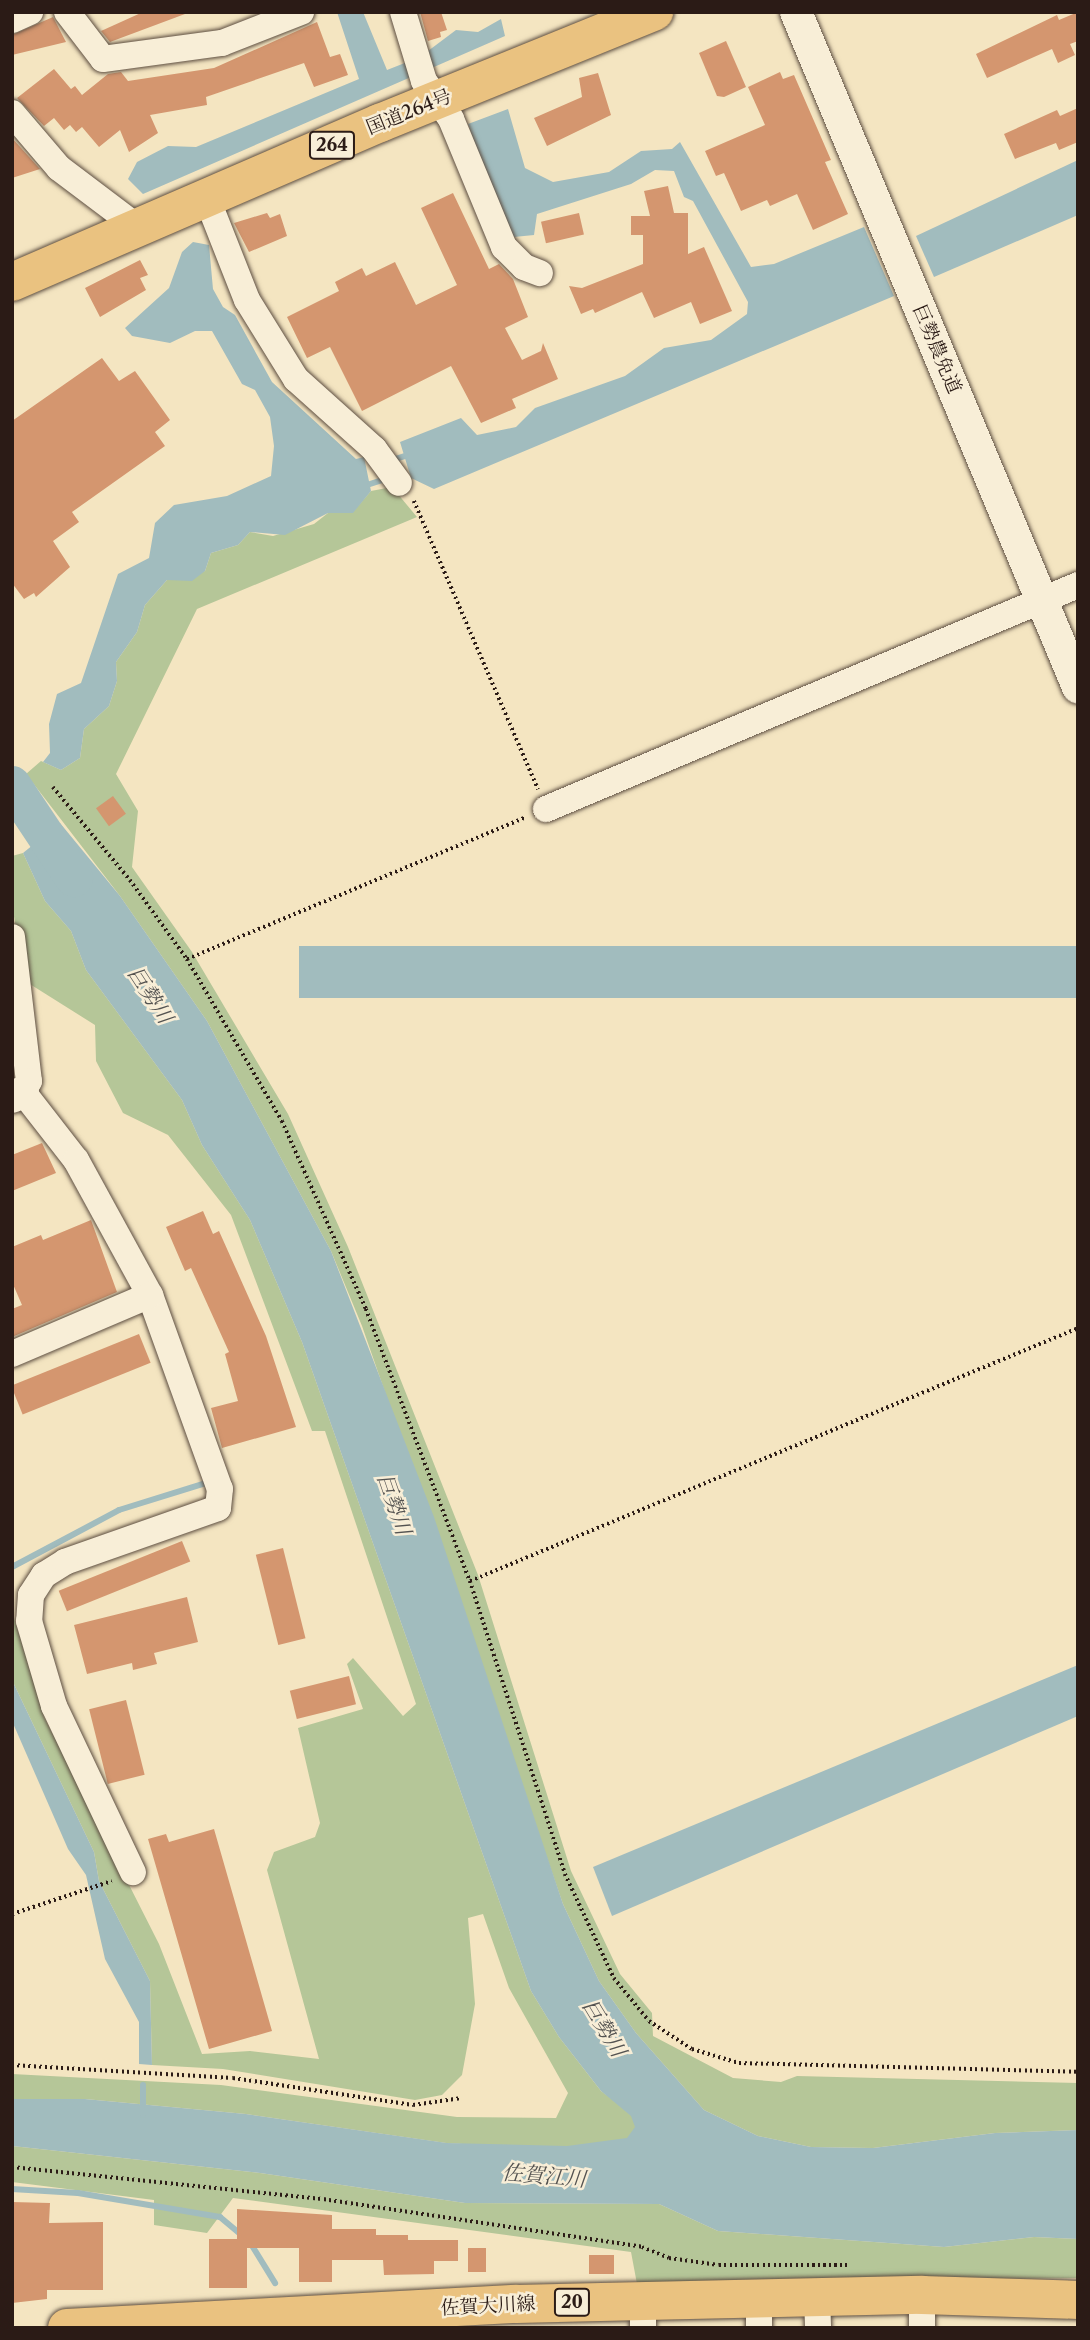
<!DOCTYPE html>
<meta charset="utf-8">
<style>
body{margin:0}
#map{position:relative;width:1090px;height:2340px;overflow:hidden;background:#f4e5c1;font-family:"Libre Caslon Text","Noto Serif JP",serif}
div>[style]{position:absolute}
.green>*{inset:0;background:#b5c698}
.water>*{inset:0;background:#a1bcbe;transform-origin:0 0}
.stream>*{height:6px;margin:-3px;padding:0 3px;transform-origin:3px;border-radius:3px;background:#a1bcbe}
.river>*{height:38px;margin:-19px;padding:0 19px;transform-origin:19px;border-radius:19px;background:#a1bcbe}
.building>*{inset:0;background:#d4966f;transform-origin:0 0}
.path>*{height:3.5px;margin-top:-1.75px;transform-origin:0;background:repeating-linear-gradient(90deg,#2b1b16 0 2px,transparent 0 5.5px)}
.roads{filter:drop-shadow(0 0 2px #5d4e41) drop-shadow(0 0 2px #5d4e41)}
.minor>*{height:26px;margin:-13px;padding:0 13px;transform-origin:13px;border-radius:13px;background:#f8eed7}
.tertiary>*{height:32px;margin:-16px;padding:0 16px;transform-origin:16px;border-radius:16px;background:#f8eed7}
.primary>*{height:38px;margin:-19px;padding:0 19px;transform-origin:19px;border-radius:19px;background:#eac280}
.trunk>*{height:38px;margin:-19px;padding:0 19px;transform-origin:19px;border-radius:19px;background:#eac280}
span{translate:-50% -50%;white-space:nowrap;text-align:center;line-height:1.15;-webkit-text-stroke:5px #f8eed7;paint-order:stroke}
.shield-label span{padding:2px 5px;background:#f8eed7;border:2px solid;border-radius:5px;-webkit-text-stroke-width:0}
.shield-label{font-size:18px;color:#2b1b16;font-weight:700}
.street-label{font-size:19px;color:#2b1b16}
.water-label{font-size:21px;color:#545351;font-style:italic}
.frame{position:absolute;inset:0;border:14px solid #2b1b16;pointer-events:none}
</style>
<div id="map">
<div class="green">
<i style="clip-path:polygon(392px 487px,417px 517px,197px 609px,116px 774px,138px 811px,132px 867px,192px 952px,288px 1114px,348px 1247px,478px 1575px,571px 1871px,620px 1974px,652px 2013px,653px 2036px,733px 2078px,781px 2082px,797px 2076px,1078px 2083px,1078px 2130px,995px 2133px,873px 2148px,811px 2147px,758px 2136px,704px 2110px,636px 2033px,599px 1981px,563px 1904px,362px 1326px,331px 1251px,207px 1021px,120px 896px,26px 774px,41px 761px,61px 770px,80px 758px,84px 729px,109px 706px,117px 681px,116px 662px,137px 632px,145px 605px,167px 580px,205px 571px,211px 553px,238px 545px,250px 532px,273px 536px,314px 524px,328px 513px,352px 513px,371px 491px)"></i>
<i style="clip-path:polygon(23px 853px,45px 901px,71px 931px,86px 970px,182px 1100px,202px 1145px,250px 1220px,302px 1342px,531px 1991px,559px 2037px,601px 2091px,647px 2125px,632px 2154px,446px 2143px,246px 2114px,85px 2099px,12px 2099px,12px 2074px,221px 2085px,457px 2117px,556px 2118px,568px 2093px,509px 1988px,483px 1914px,468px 1918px,475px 2004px,462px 2075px,442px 2095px,415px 2100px,223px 2069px,152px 2065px,150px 1981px,99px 1881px,94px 1852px,12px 1680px,12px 1611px,44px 1717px,159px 1944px,202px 2054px,250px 2051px,319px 2059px,267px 1870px,274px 1852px,315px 1837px,320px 1823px,298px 1728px,363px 1709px,347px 1664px,353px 1658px,403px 1716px,416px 1704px,325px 1431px,312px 1431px,231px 1215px,168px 1135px,123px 1113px,96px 1061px,95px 1025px,25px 981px,12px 905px,12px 856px)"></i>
<i style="clip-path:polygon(12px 2146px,260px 2173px,465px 2203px,659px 2204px,718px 2231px,944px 2247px,1034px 2237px,1078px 2239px,1078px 2278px,637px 2284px,631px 2252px,233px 2198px,207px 2233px,154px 2225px,154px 2200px,12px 2182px)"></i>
</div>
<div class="water">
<i style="clip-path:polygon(337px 12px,363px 12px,387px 70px,420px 57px,456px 30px,478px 32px,501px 19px,505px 36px,143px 194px,128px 179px,137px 162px,168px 146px,196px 147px,359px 79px)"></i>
<i style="clip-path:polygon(508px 109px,525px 168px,553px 182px,609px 172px,641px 151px,672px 149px,680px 142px,751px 267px,774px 264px,864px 227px,894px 296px,434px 489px,411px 478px,400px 442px,461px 418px,477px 435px,516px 427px,535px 408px,625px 376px,664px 348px,711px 340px,747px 314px,748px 302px,693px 201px,684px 197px,674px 171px,655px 170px,631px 184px,537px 214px,534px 235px,514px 237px,499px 214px,468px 124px)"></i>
<i style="clip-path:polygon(1078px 160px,1078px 215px,934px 277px,916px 236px)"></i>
<i style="clip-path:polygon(193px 242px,209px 245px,213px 289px,223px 307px,235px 315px,272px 382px,356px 459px,364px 457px,371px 491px,353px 513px,328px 513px,285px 535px,250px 532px,238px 545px,211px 553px,205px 571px,192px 581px,167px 580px,145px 605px,137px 632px,116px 662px,117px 681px,109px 706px,84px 729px,80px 758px,61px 770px,43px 762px,50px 753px,49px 724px,57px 694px,81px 683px,118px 574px,149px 558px,155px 523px,174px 505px,227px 496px,271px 476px,274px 446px,270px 417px,255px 390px,242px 384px,212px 331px,195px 331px,170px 343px,132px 336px,125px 328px,169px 288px,182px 252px)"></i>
<i style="clip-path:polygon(60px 823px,120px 896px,207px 1021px,331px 1251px,434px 1517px,563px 1904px,599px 1981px,636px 2033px,704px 2110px,758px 2136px,811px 2147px,873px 2148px,995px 2133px,1078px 2130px,1078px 2239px,1034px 2237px,944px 2247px,718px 2231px,659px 2204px,465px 2203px,260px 2173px,12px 2146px,12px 2099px,85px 2099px,246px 2114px,447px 2143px,567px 2146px,627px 2138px,635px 2127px,631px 2116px,601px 2091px,559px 2037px,531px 1991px,302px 1342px,250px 1220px,202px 1145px,182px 1100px,86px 970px,71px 931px,45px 901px,23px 853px)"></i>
<i style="left:1078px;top:946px;width:52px;height:779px;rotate:90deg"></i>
<i style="clip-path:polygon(1078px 1665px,1078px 1716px,612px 1916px,593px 1867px)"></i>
<i style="clip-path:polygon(12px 1680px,94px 1852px,99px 1881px,150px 1981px,152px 2065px,139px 2064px,139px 2022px,105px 1959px,86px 1875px,68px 1849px,12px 1721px)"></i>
</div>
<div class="stream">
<i style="left:392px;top:460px;width:14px;rotate:-17deg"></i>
<i style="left:370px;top:484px;width:19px;rotate:-18deg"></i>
<i style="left:12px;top:1567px;width:121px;rotate:-28deg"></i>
<i style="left:119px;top:1510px;width:88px;rotate:-17.2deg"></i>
<i style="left:143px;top:2085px;width:30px;rotate:90deg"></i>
<i style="left:12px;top:2189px;width:66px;rotate:3.5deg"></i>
<i style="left:78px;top:2193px;width:144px;rotate:9.6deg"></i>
<i style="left:220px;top:2217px;width:30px;rotate:40deg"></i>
<i style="left:251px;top:2244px;width:46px;rotate:58.4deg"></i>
</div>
<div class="river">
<i style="left:12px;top:785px;width:112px;rotate:56.3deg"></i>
</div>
<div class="building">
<i style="clip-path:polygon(143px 12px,185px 14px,110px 42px,101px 31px)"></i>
<i style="clip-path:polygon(420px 12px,441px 12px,447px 30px,440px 32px,441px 37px,428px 41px)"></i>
<i style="clip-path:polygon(1078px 12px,1078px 41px,1070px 44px,1075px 55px,1058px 63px,1052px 49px,987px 78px,976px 54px,1057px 15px,1059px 20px)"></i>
<i style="clip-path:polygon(53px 17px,66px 42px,12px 55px,12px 35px)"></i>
<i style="clip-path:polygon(317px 22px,330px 57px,340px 54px,348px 75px,314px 87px,304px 63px,206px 97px,207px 105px,150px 115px,158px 133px,129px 152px,120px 130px,99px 147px,82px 127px,76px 132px,70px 125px,64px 130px,54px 118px,44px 126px,17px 98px,54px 69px,71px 89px,75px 86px,82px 95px,108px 74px,121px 72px,128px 81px,214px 68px)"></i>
<i style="clip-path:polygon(726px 41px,746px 87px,724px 97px,717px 96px,699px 53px)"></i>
<i style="clip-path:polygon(780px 72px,783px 79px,794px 75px,831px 160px,825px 162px,848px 214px,813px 230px,797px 194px,770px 206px,767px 200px,741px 211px,724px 173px,716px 176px,705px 151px,765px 125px,748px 87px)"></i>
<i style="clip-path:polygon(598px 73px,611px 115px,547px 146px,534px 118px,582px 97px,579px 78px)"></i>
<i style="clip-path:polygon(1078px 108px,1078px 142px,1059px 150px,1056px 143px,1015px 159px,1004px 134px,1057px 110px,1060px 116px)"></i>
<i style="clip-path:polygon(12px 138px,40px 169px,12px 178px)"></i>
<i style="clip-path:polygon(668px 186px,674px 213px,688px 213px,688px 254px,704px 247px,732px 311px,700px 324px,691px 302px,654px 318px,642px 292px,595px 313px,593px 309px,581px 314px,569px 286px,582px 288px,643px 264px,643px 235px,631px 235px,631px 216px,650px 216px,644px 191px)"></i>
<i style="clip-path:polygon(453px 193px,489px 269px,499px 264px,513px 279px,528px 317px,505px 328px,522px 360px,541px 351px,543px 343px,558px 379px,512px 399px,516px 408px,481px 423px,451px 366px,362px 411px,330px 347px,307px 358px,287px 317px,339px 291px,335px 282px,362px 268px,366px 276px,395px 262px,416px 305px,457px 285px,421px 208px)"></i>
<i style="clip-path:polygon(267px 213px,270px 218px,280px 214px,287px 236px,249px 252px,234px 223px)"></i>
<i style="left:579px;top:213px;width:22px;height:39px;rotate:77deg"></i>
<i style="clip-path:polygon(140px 260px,148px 275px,140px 278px,146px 290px,100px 317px,85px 288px)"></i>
<i style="clip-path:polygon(102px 358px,119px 381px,135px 371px,170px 420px,155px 432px,165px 446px,72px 512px,79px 522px,53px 541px,70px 567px,36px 597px,34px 593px,24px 599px,12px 583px,12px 421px)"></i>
<i style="left:113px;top:796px;width:22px;height:21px;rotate:54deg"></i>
<i style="clip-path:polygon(42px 1143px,56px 1173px,12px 1191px,12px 1155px)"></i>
<i style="clip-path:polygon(203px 1211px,213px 1234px,219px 1231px,266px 1336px,296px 1427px,222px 1448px,211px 1408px,238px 1401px,225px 1354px,229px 1352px,191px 1268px,185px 1271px,166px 1227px)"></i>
<i style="clip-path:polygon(91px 1220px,117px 1292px,12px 1337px,12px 1309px,22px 1305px,12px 1282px,12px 1247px,41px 1235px,43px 1240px)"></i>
<i style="left:139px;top:1334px;width:31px;height:138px;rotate:68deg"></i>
<i style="left:182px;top:1541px;width:22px;height:133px;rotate:68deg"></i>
<i style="left:283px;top:1548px;width:93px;height:28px;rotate:76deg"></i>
<i style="clip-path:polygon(187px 1597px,198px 1642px,154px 1653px,157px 1664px,133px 1670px,132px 1663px,87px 1674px,74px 1625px)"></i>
<i style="left:349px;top:1676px;width:29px;height:61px;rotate:76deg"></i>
<i style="left:126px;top:1700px;width:77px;height:38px;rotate:76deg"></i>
<i style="clip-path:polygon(214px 1829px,272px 2031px,209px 2049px,148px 1839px,166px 1834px,169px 1842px)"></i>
<i style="clip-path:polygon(12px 2202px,50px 2203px,49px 2223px,103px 2222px,103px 2290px,47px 2290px,47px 2299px,12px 2303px)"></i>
<i style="clip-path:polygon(237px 2209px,332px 2215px,332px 2229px,376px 2229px,376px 2235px,408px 2235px,408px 2240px,458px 2240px,458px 2261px,434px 2261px,434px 2274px,384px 2275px,383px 2260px,332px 2260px,332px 2282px,299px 2282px,299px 2248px,247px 2248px,247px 2288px,209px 2288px,209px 2239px,237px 2239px)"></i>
<i style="left:468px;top:2248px;width:18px;height:24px"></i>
<i style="left:589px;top:2255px;width:25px;height:19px"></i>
</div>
<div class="path">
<i style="left:414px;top:501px;width:314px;rotate:66.7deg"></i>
<i style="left:53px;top:787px;width:121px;rotate:50.4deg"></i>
<i style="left:130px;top:880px;width:97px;rotate:54.2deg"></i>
<i style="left:187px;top:959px;width:188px;rotate:59.6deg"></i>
<i style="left:282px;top:1121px;width:206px;rotate:65.9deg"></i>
<i style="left:366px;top:1309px;width:291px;rotate:69.1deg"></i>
<i style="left:470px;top:1581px;width:308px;rotate:72deg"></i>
<i style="left:565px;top:1874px;width:115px;rotate:64.8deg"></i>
<i style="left:614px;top:1978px;width:55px;rotate:50.9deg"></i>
<i style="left:649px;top:2021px;width:51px;rotate:33.1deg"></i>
<i style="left:692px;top:2049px;width:49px;rotate:16.6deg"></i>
<i style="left:739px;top:2063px;width:339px;rotate:1.5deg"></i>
<i style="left:187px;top:959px;width:368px;rotate:-22.7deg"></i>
<i style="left:470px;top:1581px;width:659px;rotate:-22.59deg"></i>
<i style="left:12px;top:1914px;width:105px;rotate:-18.3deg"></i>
<i style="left:12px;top:2065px;width:221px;rotate:3.4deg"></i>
<i style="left:233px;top:2078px;width:182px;rotate:8.5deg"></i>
<i style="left:413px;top:2105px;width:49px;rotate:-8.1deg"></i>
<i style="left:12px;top:2167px;width:319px;rotate:5.9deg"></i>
<i style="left:329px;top:2200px;width:317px;rotate:8.5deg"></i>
<i style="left:642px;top:2247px;width:29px;rotate:22deg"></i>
<i style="left:669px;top:2258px;width:50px;rotate:8deg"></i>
<i style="left:719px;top:2265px;width:130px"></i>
</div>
<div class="roads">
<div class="minor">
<i style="left:67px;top:12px;width:59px;rotate:52.5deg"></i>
<i style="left:103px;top:59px;width:120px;rotate:-7.7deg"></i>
<i style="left:222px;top:43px;width:85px;rotate:-21.4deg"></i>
<i style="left:403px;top:12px;width:72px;rotate:73.1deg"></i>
<i style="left:424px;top:81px;width:47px;rotate:54.6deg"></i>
<i style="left:451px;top:119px;width:139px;rotate:67.5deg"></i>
<i style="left:504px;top:247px;width:28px;rotate:45deg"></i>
<i style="left:524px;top:267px;width:17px;rotate:21deg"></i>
<i style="left:12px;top:20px;width:20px;rotate:-24deg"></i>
<i style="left:12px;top:113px;width:72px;rotate:49.5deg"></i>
<i style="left:59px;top:168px;width:101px;rotate:37deg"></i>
<i style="left:208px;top:201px;width:106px;rotate:68.5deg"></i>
<i style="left:247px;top:300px;width:93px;rotate:58.2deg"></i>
<i style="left:296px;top:379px;width:105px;rotate:41.9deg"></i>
<i style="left:374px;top:449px;width:42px;rotate:53.7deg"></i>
<i style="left:546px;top:809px;width:577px;rotate:-22.83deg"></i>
<i style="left:12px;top:937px;width:145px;rotate:83.3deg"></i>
<i style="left:29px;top:1081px;width:13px;rotate:119deg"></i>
<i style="left:23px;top:1092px;width:86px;rotate:52.1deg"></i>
<i style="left:76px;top:1160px;width:154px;rotate:61.3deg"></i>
<i style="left:150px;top:1295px;width:206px;rotate:70.2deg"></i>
<i style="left:220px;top:1489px;width:19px;rotate:96deg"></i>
<i style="left:218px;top:1508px;width:162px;rotate:160.6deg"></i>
<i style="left:65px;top:1562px;width:25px;rotate:148deg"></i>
<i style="left:44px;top:1575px;width:24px;rotate:123deg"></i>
<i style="left:31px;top:1595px;width:26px;rotate:94deg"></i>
<i style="left:29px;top:1621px;width:89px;rotate:73.6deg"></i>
<i style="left:54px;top:1706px;width:184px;rotate:64.6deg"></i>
<i style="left:12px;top:1354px;width:150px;rotate:-23.1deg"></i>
<i style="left:922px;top:2295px;width:33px;rotate:90deg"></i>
<i style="left:817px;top:2297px;width:31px;rotate:88deg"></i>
<i style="left:643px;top:2301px;width:27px;rotate:90deg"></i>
<i style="left:759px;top:2328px;width:30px;rotate:-90deg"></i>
</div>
<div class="tertiary">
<i style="left:796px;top:12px;width:732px;rotate:67.33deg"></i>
<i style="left:12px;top:1097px;width:12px;rotate:-24deg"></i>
</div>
<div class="primary">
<i style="left:67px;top:2328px;width:450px;rotate:-3.1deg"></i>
<i style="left:516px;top:2304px;width:406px;rotate:-1.3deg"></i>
<i style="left:922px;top:2295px;width:156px;rotate:1.8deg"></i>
</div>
<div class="trunk">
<i style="left:12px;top:282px;width:401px;rotate:-23.4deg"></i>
<i style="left:380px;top:123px;width:296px;rotate:-22.1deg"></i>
</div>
</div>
<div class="shield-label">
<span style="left:332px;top:145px">264</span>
<span style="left:572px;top:2302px">20</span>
</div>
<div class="street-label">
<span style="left:409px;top:112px;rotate:-22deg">国道264号</span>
<span style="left:937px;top:349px;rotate:67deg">巨勢農免道</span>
<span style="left:488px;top:2306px;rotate:-3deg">佐賀大川線</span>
</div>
<div class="water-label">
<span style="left:150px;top:995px;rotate:57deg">巨勢川</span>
<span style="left:394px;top:1504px;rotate:71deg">巨勢川</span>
<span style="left:604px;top:2028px;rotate:59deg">巨勢川</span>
<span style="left:544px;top:2176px;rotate:5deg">佐賀江川</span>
</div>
<div class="frame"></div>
</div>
